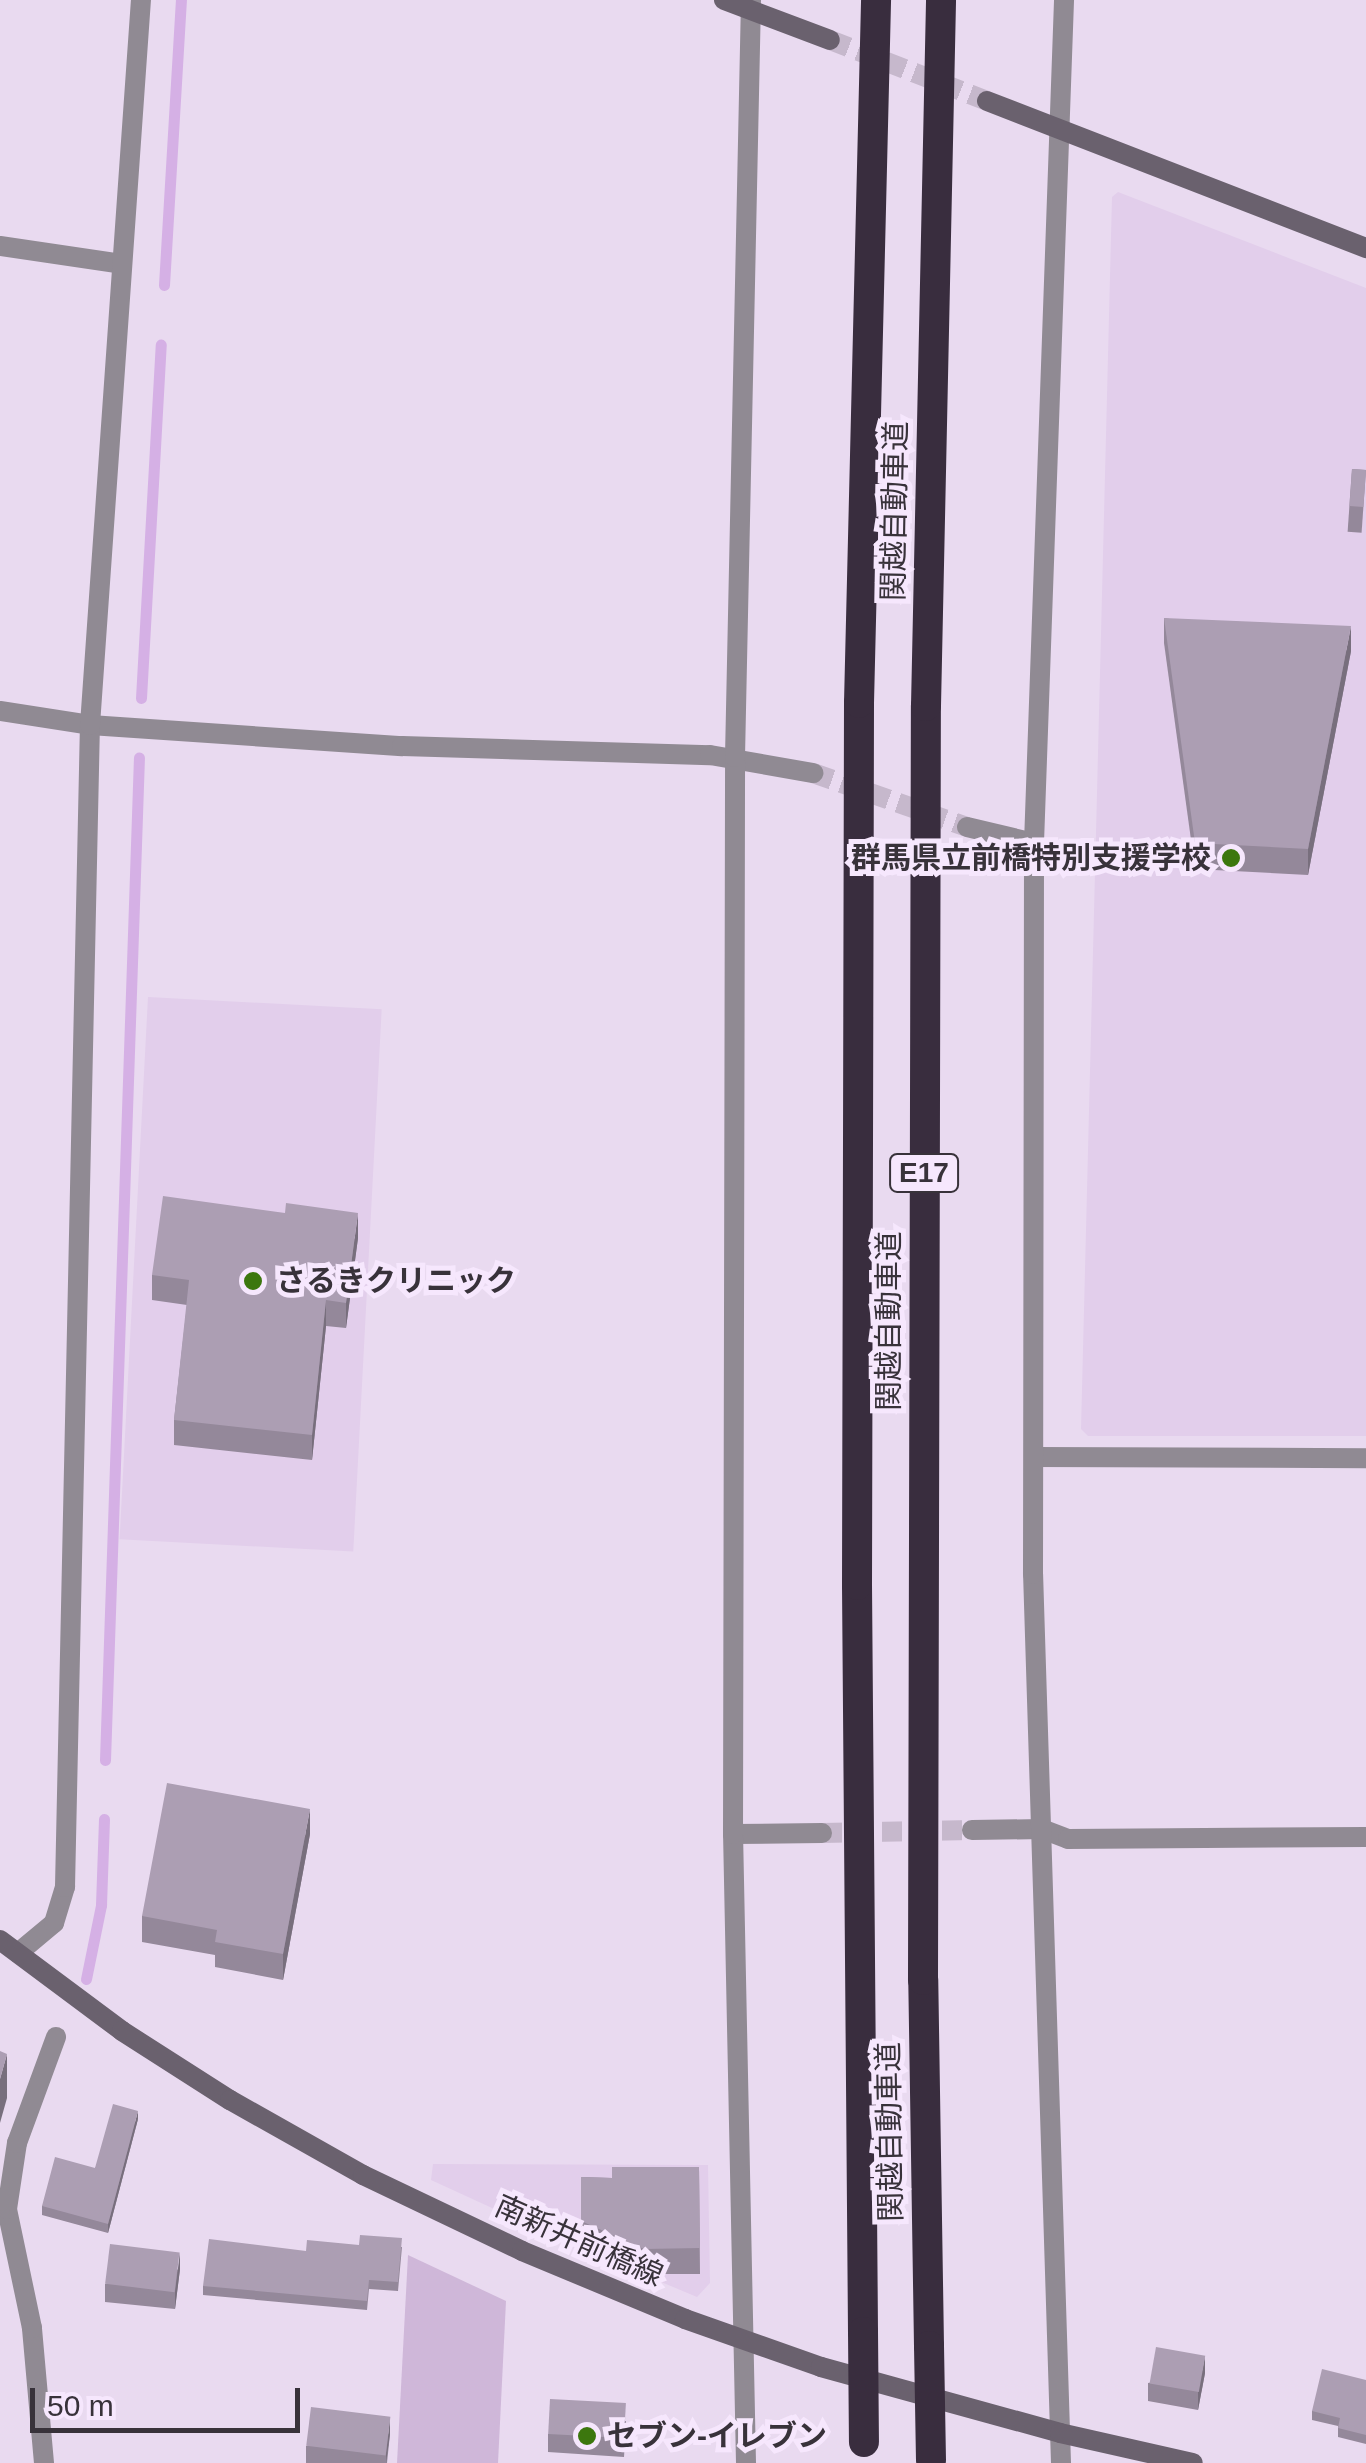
<!DOCTYPE html>
<meta charset="utf-8">
<style>
body{margin:0}
#map{position:relative;width:1366px;height:2463px;overflow:hidden;background:#e9daf0;font-family:Helvetica,"Noto Sans JP",sans-serif}
div>[style]{position:absolute}
.built>*{inset:0;background:#e2ceeb;transform-origin:0 0}
.green>*{inset:0;background:#cfb7d9}
.stream>*{height:11px;margin:-5.5px;padding:0 5.5px;transform-origin:5.5px;border-radius:5.5px;background:#d5b0e5}
.street-tunnel>*{height:20px;margin-top:-10px;transform-origin:0;background:repeating-linear-gradient(90deg,#c6b8cc 0 20px,transparent 0 30px)}
.secondary-tunnel>*{height:20px;margin-top:-10px;transform-origin:0;background:repeating-linear-gradient(90deg,#c6b8cc 0 20px,transparent 0 30px)}
.street>*{height:20px;margin:-10px;padding:0 10px;transform-origin:10px;border-radius:10px;background:#908a93}
.secondary>*{height:20px;margin:-10px;padding:0 10px;transform-origin:10px;border-radius:10px;background:#6a616e}
.highway>*{height:30px;margin:-15px;padding:0 15px;transform-origin:15px;border-radius:15px;background:#392d3e}
.highway-bridge>*{height:30px;margin:-15px;padding:0 15px;transform-origin:15px;border-radius:15px;background:#392d3e}
.wall>*{inset:0;background:#94889a;transform-origin:0 0}
.shaded-wall>*{inset:0;background:#786f7d}
.building>*{inset:0;background:#ac9eb3;transform-origin:0 0}
.dots>*{width:28px;height:28px;translate:-50% -50%;box-sizing:border-box;border:5px solid #f6e7fd;border-radius:50%}
span{translate:-50% -50%;white-space:nowrap;text-align:center;line-height:1.15;-webkit-text-stroke:10px #f6e7fd;paint-order:stroke}
.shield-label span{padding:2px 8px;background:#f6e7fd;border:2px solid;border-radius:8px;-webkit-text-stroke-width:0}
.shield-label{font-size:28px;color:#38323a;font-weight:700}
.street-label{font-size:30px;color:#38323a}
.poi-label{font-size:30px;color:#38323a;font-weight:700}
.right{translate:-100% -50%;text-align:right}
.left{translate:0 -50%;text-align:left}
.scale{position:absolute;left:30px;top:2388px;width:270px;height:45px;box-sizing:border-box;border:5px solid #38323a;border-top:0;padding-left:12px;font-size:30px;line-height:35px;white-space:nowrap;color:#38323a;-webkit-text-stroke:8px #f6e7fd;paint-order:stroke}
</style>
<div id="map">
<div class="built">
<i style="clip-path:polygon(1118px 192px,1366px 288px,1366px 1436px,1088px 1436px,1081px 1429px,1112px 197px)"></i>
<i style="left:148px;top:997px;width:234px;height:543px;rotate:3deg"></i>
<i style="clip-path:polygon(433px 2164px,708px 2165px,710px 2283px,697px 2297px,573px 2245px,431px 2180px)"></i>
</div>
<div class="green">
<i style="clip-path:polygon(408px 2255px,506px 2301px,498px 2463px,397px 2463px)"></i>
</div>
<div class="stream">
<i style="left:164px;top:285px;width:286px;rotate:-86.6deg"></i>
<i style="left:141px;top:698px;width:354px;rotate:-86.8deg"></i>
<i style="left:105px;top:1760px;width:1003px;rotate:-88.06deg"></i>
<i style="left:86px;top:1979px;width:76px;rotate:-78.5deg"></i>
<i style="left:101px;top:1905px;width:86px;rotate:-88deg"></i>
</div>
<div class="street-tunnel">
<i style="left:813px;top:773px;width:163px;rotate:19.3deg"></i>
<i style="left:822px;top:1833px;width:150px;rotate:-1.1deg"></i>
</div>
<div class="secondary-tunnel">
<i style="left:830px;top:40px;width:168px;rotate:21.2deg"></i>
</div>
<div class="street">
<i style="left:0;top:246px;width:123px;rotate:8.4deg"></i>
<i style="left:0;top:711px;width:91px;rotate:8.8deg"></i>
<i style="left:90px;top:725px;width:313px;rotate:3.9deg"></i>
<i style="left:402px;top:746px;width:308px;rotate:1.7deg"></i>
<i style="left:710px;top:755px;width:105px;rotate:9.9deg"></i>
<i style="left:967px;top:827px;width:69px;rotate:13.4deg"></i>
<i style="left:1034px;top:1457px;width:332px;rotate:0.2deg"></i>
<i style="left:972px;top:1830px;width:70px;rotate:-0.8deg"></i>
<i style="left:1042px;top:1829px;width:28px;rotate:21deg"></i>
<i style="left:1068px;top:1839px;width:298px;rotate:-0.4deg"></i>
<i style="left:733px;top:1834px;width:89px;rotate:-0.6deg"></i>
<i style="left:18px;top:1953px;width:47px;rotate:-39.8deg"></i>
<i style="left:54px;top:1923px;width:38px;rotate:-73deg"></i>
<i style="left:65px;top:1887px;width:1162px;rotate:-88.77deg"></i>
<i style="left:90px;top:725px;width:727px;rotate:-85.98deg"></i>
<i style="left:44px;top:2463px;width:136px;rotate:-95.1deg"></i>
<i style="left:32px;top:2328px;width:122px;rotate:-101.9deg"></i>
<i style="left:7px;top:2209px;width:67px;rotate:-81.4deg"></i>
<i style="left:17px;top:2143px;width:113px;rotate:-69.8deg"></i>
<i style="left:746px;top:2463px;width:629px;rotate:-91.18deg"></i>
<i style="left:733px;top:1834px;width:1077px;rotate:-89.89deg"></i>
<i style="left:735px;top:757px;width:757px;rotate:-88.79deg"></i>
<i style="left:1061px;top:2463px;width:889px;rotate:-91.8deg"></i>
<i style="left:1033px;top:1574px;width:731px;rotate:-89.92deg"></i>
<i style="left:1034px;top:843px;width:844px;rotate:-87.96deg"></i>
</div>
<div class="secondary">
<i style="left:724px;top:0;width:113px;rotate:20.7deg"></i>
<i style="left:987px;top:101px;width:407px;rotate:21.2deg"></i>
<i style="left:0;top:1940px;width:152px;rotate:36.7deg"></i>
<i style="left:122px;top:2031px;width:128px;rotate:32.6deg"></i>
<i style="left:230px;top:2100px;width:153px;rotate:29.4deg"></i>
<i style="left:363px;top:2175px;width:176px;rotate:25.5deg"></i>
<i style="left:522px;top:2251px;width:177px;rotate:22.6deg"></i>
<i style="left:685px;top:2319px;width:144px;rotate:19.4deg"></i>
<i style="left:821px;top:2367px;width:248px;rotate:15.4deg"></i>
<i style="left:1060px;top:2433px;width:136px;rotate:12.7deg"></i>
</div>
<div class="highway">
<i style="left:863px;top:2332px;width:747px;rotate:-90.46deg"></i>
<i style="left:857px;top:1585px;width:882px;rotate:-89.87deg"></i>
<i style="left:859px;top:703px;width:703px;rotate:-88.61deg"></i>
<i style="left:929px;top:2346px;width:366px;rotate:-90.9deg"></i>
<i style="left:923px;top:1980px;width:1274px;rotate:-89.87deg"></i>
<i style="left:926px;top:706px;width:706px;rotate:-88.78deg"></i>
</div>
<div class="highway-bridge">
<i style="left:863px;top:2332px;width:110px;rotate:89.5deg"></i>
<i style="left:929px;top:2346px;width:114px;rotate:89deg"></i>
</div>
<div class="wall">
<i style="left:1352px;top:469px;width:14px;height:63px;rotate:4deg"></i>
<i style="clip-path:polygon(1164px 618px,1351px 651px,1308px 875px,1195px 869px,1164px 643px)"></i>
<i style="clip-path:polygon(358px 1238px,346px 1328px,326px 1326px,312px 1460px,174px 1445px,174px 1420px,187px 1305px,152px 1300px,152px 1275px)"></i>
<i style="clip-path:polygon(310px 1834px,283px 1980px,215px 1967px,215px 1955px,142px 1942px,142px 1916px)"></i>
<i style="clip-path:polygon(138px 2119px,108px 2233px,42px 2215px,42px 2206px,95px 2168px)"></i>
<i style="clip-path:polygon(699px 2167px,700px 2274px,644px 2274px,581px 2246px,581px 2177px,612px 2178px)"></i>
<i style="clip-path:polygon(402px 2247px,398px 2291px,369px 2289px,367px 2310px,203px 2295px,203px 2286px,306px 2251px)"></i>
<i style="clip-path:polygon(180px 2269px,175px 2309px,105px 2302px,105px 2284px)"></i>
<i style="clip-path:polygon(1205px 2373px,1198px 2410px,1148px 2401px,1148px 2383px)"></i>
<i style="clip-path:polygon(1366px 2380px,1366px 2444px,1338px 2437px,1338px 2426px,1312px 2420px,1312px 2411px)"></i>
<i style="clip-path:polygon(626px 2421px,624px 2457px,548px 2452px,548px 2434px)"></i>
<i style="clip-path:polygon(390px 2434px,387px 2463px,306px 2463px,306px 2446px)"></i>
</div>
<div class="shaded-wall">
<i style="clip-path:polygon(1351px 626px,1351px 651px,1308px 875px,1308px 849px)"></i>
<i style="clip-path:polygon(358px 1213px,358px 1238px,346px 1328px,346px 1303px)"></i>
<i style="clip-path:polygon(326px 1300px,326px 1326px,312px 1460px,312px 1435px)"></i>
<i style="clip-path:polygon(310px 1809px,310px 1834px,283px 1980px,283px 1954px)"></i>
<i style="clip-path:polygon(7px 2054px,7px 2098px,0 2123px,0 2079px)"></i>
<i style="clip-path:polygon(138px 2111px,138px 2119px,108px 2233px,108px 2224px)"></i>
<i style="clip-path:polygon(180px 2252px,180px 2269px,175px 2309px,175px 2292px)"></i>
<i style="clip-path:polygon(1205px 2356px,1205px 2373px,1198px 2410px,1198px 2392px)"></i>
<i style="clip-path:polygon(390px 2417px,390px 2434px,386px 2463px,386px 2455px)"></i>
</div>
<div class="building">
<i style="left:1352px;top:469px;width:14px;height:37px;rotate:4deg"></i>
<i style="clip-path:polygon(1164px 618px,1351px 626px,1308px 849px,1195px 843px)"></i>
<i style="clip-path:polygon(163px 1196px,285px 1213px,286px 1203px,358px 1213px,346px 1303px,326px 1300px,312px 1435px,174px 1420px,189px 1280px,152px 1275px)"></i>
<i style="clip-path:polygon(167px 1783px,310px 1809px,283px 1954px,215px 1942px,217px 1930px,142px 1916px)"></i>
<i style="clip-path:polygon(0 2051px,7px 2054px,0 2079px)"></i>
<i style="clip-path:polygon(113px 2104px,138px 2111px,108px 2224px,42px 2206px,55px 2157px,95px 2168px)"></i>
<i style="clip-path:polygon(612px 2167px,699px 2167px,700px 2248px,644px 2249px,581px 2221px,581px 2177px,612px 2178px)"></i>
<i style="clip-path:polygon(360px 2235px,402px 2238px,398px 2282px,369px 2280px,367px 2301px,203px 2286px,209px 2239px,306px 2251px,307px 2240px,359px 2245px)"></i>
<i style="left:110px;top:2244px;width:70px;height:40px;rotate:7deg"></i>
<i style="left:1156px;top:2347px;width:50px;height:37px;rotate:10deg"></i>
<i style="clip-path:polygon(1322px 2369px,1366px 2380px,1366px 2435px,1338px 2428px,1340px 2418px,1312px 2411px)"></i>
<i style="left:550px;top:2399px;width:76px;height:35px;rotate:3deg"></i>
<i style="left:311px;top:2407px;width:80px;height:39px;rotate:7deg"></i>
</div>
<div class="dots">
<i style="left:1231px;top:858px;background:#3c770e"></i>
<i style="left:253px;top:1281px;background:#3c770e"></i>
<i style="left:587px;top:2436px;background:#3c770e"></i>
</div>
<div class="shield-label">
<span style="left:924px;top:1173px">E17</span>
</div>
<div class="street-label">
<span style="left:895px;top:511px;rotate:-89deg">関越自動車道</span>
<span style="left:889px;top:1321px;rotate:-90deg">関越自動車道</span>
<span style="left:890px;top:2132px;rotate:-91deg">関越自動車道</span>
<span style="left:579px;top:2241px;rotate:24deg">南新井前橋線</span>
</div>
<div class="poi-label">
<span class="right" style="left:1211px;top:858px">群馬県立前橋特別支援学校</span>
<span class="left" style="left:276px;top:1281px">さるきクリニック</span>
<span class="left" style="left:607px;top:2436px">セブン-イレブン</span>
</div>
<div class="scale">50 m</div>
</div>
